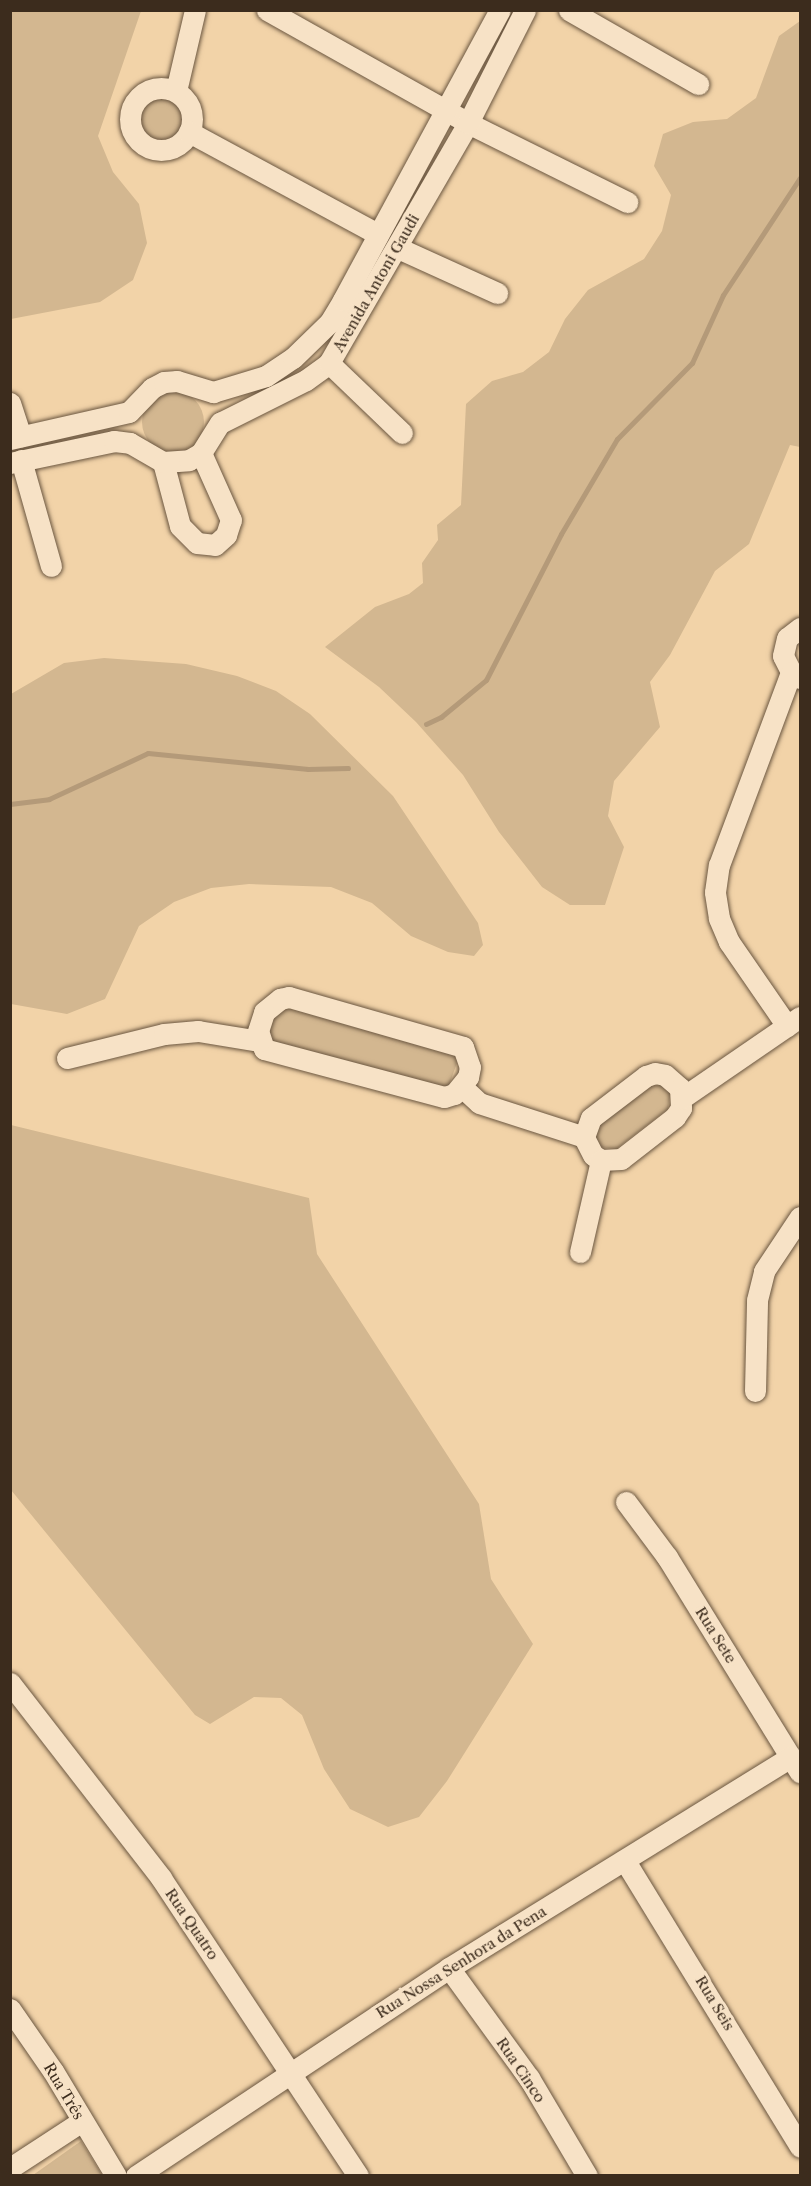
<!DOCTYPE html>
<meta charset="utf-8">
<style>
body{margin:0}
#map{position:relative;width:811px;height:2186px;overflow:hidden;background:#f2d3a8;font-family:"Libre Caslon Text",serif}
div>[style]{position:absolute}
.green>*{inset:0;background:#d3b790}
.round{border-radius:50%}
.stream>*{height:5px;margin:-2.5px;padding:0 2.5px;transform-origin:2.5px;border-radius:2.5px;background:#b49a79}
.roads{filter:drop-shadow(0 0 2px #6a5640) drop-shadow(0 0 2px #6a5640)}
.minor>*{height:21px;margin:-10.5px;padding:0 10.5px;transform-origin:10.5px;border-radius:10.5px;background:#f7e2c6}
.minor>.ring{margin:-10.5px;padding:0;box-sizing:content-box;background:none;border:21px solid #f7e2c6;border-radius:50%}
span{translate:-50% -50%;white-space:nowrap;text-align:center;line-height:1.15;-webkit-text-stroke:6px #f7e2c6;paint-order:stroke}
.street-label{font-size:15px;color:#3c2c1d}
.frame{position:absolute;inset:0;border:12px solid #3c2c1d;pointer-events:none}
</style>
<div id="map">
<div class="green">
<i style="clip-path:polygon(10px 11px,141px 11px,98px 136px,113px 172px,139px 204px,147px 243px,133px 280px,100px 302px,11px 319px)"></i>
<i style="clip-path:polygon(800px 21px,800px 447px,790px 445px,749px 544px,715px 571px,670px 655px,650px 682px,660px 727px,614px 781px,608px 816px,624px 847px,605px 905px,570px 905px,542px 887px,499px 832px,463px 775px,416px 722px,379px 687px,325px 647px,375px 607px,409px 594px,423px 583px,422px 563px,438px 540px,437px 525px,461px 505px,466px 404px,492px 381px,523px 372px,549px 352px,565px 319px,588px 290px,644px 259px,662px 231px,671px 195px,654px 166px,663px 134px,693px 122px,727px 119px,756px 98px,779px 36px)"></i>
<i class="round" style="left:139px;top:99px;width:46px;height:46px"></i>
<i class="round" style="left:142px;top:391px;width:62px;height:62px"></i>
<i style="clip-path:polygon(104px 658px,186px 664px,237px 676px,276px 691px,310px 714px,393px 796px,478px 923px,483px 945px,474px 956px,448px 952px,411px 936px,372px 903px,331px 887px,249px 884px,211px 888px,174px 902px,139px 926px,105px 999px,67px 1014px,11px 1004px,11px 694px,64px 663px)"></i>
<i style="clip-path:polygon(281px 1006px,455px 1056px,458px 1060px,448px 1088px,271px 1042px,267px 1039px,277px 1009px)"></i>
<i style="clip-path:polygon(662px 1085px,670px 1093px,668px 1109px,616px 1149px,600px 1147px,595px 1136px,599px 1125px,650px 1086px)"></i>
<i style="clip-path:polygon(11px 1125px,309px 1198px,317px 1254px,479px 1504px,491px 1579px,533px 1644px,447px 1781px,419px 1817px,388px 1827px,350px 1809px,324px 1769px,302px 1715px,281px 1698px,254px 1697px,210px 1724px,195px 1715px,11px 1490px)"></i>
<i style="clip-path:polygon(81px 2141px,102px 2175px,33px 2175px)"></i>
</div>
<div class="stream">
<i style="left:426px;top:724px;width:17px;rotate:-25deg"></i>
<i style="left:441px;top:717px;width:58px;rotate:-39.4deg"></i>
<i style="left:486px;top:680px;width:164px;rotate:-62.8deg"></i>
<i style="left:561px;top:534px;width:110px;rotate:-59.5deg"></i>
<i style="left:617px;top:439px;width:107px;rotate:-45.4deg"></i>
<i style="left:692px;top:363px;width:75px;rotate:-65.5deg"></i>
<i style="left:723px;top:295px;width:140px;rotate:-56.7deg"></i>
<i style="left:10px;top:804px;width:39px;rotate:-7deg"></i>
<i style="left:49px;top:799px;width:109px;rotate:-24.9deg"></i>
<i style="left:148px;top:753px;width:161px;rotate:5.7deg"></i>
<i style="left:308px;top:769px;width:40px;rotate:-1.4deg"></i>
</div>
<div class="roads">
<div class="minor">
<i style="left:267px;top:10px;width:231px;rotate:29.3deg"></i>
<i style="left:468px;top:123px;width:178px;rotate:26.4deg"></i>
<i style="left:569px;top:10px;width:149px;rotate:29.8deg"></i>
<i class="ring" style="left:130px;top:88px;width:41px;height:41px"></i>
<i style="left:176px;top:91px;width:83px;rotate:-76.8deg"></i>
<i style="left:189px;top:132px;width:215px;rotate:28.4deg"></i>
<i style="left:398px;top:248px;width:109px;rotate:24.4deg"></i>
<i style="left:329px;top:363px;width:101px;rotate:43.8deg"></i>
<i style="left:10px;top:403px;width:35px;rotate:72deg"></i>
<i style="left:10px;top:439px;width:122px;rotate:-12.8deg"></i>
<i style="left:129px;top:412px;width:33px;rotate:-46deg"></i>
<i style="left:152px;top:388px;width:13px;rotate:-27deg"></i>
<i style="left:164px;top:382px;width:13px;rotate:-4deg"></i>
<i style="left:177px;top:381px;width:38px;rotate:17deg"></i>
<i style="left:213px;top:392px;width:55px;rotate:-16.8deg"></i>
<i style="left:266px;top:376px;width:32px;rotate:-34deg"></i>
<i style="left:293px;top:358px;width:52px;rotate:-44.2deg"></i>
<i style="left:330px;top:322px;width:26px;rotate:-59deg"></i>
<i style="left:343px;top:300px;width:330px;rotate:-61.6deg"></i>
<i style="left:21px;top:460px;width:110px;rotate:74.2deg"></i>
<i style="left:163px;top:462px;width:66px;rotate:75.1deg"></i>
<i style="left:180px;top:526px;width:24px;rotate:45deg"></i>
<i style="left:197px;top:543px;width:18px;rotate:6deg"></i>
<i style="left:215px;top:545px;width:15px;rotate:-42deg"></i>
<i style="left:226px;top:535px;width:16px;rotate:-72deg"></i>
<i style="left:231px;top:520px;width:73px;rotate:-114.1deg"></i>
<i style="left:10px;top:463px;width:106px;rotate:-11.9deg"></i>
<i style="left:114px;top:441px;width:16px;rotate:7deg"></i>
<i style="left:130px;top:443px;width:38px;rotate:30deg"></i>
<i style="left:163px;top:462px;width:26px;rotate:-4deg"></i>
<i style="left:189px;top:460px;width:14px;rotate:-30deg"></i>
<i style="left:201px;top:453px;width:36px;rotate:-58deg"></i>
<i style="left:220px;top:423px;width:96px;rotate:-26.6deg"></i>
<i style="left:306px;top:380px;width:29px;rotate:-36deg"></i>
<i style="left:329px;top:363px;width:277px;rotate:-59.9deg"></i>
<i style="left:468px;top:123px;width:127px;rotate:-63.2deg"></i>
<i style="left:800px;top:628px;width:16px;rotate:142deg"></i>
<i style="left:787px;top:638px;width:18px;rotate:103deg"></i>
<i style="left:783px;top:656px;width:18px;rotate:63deg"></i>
<i style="left:791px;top:672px;width:11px;rotate:34deg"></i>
<i style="left:289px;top:997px;width:181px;rotate:16deg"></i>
<i style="left:463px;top:1047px;width:21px;rotate:71deg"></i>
<i style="left:470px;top:1067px;width:10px;rotate:101deg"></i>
<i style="left:468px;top:1077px;width:22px;rotate:129deg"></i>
<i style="left:454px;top:1094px;width:10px;rotate:163deg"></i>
<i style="left:444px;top:1097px;width:186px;rotate:-165.1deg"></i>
<i style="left:264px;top:1049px;width:19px;rotate:-108deg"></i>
<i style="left:258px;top:1031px;width:20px;rotate:-72deg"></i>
<i style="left:264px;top:1012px;width:21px;rotate:-39deg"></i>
<i style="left:280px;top:999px;width:9px;rotate:-13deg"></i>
<i style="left:787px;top:1026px;width:102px;rotate:-124.6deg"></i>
<i style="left:729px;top:942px;width:26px;rotate:-113deg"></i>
<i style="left:719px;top:918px;width:26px;rotate:-99deg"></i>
<i style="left:715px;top:892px;width:27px;rotate:-82deg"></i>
<i style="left:719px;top:865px;width:206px;rotate:-69.5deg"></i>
<i style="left:67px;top:1058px;width:100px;rotate:-13.9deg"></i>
<i style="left:164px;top:1034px;width:34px;rotate:-5deg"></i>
<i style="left:198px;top:1031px;width:63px;rotate:9.2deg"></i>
<i style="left:655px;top:1073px;width:10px;rotate:11deg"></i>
<i style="left:665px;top:1075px;width:20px;rotate:41deg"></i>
<i style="left:680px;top:1088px;width:20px;rotate:87deg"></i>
<i style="left:681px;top:1108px;width:11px;rotate:124deg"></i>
<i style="left:675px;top:1117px;width:68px;rotate:142.1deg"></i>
<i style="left:621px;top:1159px;width:20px;rotate:177deg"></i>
<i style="left:601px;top:1160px;width:9px;rotate:-148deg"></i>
<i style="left:593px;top:1155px;width:20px;rotate:-117deg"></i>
<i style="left:584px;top:1137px;width:20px;rotate:-70deg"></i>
<i style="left:591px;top:1118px;width:69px;rotate:-37.4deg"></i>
<i style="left:646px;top:1076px;width:9px;rotate:-18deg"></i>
<i style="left:462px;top:1087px;width:23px;rotate:43deg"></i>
<i style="left:479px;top:1103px;width:110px;rotate:17.9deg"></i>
<i style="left:682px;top:1098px;width:143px;rotate:-34.5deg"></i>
<i style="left:580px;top:1252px;width:94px;rotate:-77.1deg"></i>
<i style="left:755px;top:1391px;width:91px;rotate:-88.7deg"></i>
<i style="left:757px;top:1300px;width:30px;rotate:-76deg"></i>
<i style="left:764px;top:1271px;width:65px;rotate:-56.3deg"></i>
<i style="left:626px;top:1502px;width:69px;rotate:53.3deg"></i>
<i style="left:667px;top:1557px;width:253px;rotate:58.3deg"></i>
<i style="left:10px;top:1683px;width:247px;rotate:52.2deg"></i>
<i style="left:161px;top:1878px;width:357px;rotate:56.5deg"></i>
<i style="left:625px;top:1861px;width:335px;rotate:58.5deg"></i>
<i style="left:449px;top:1968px;width:136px;rotate:54deg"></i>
<i style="left:529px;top:2078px;width:114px;rotate:59.4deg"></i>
<i style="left:10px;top:2009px;width:75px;rotate:55.3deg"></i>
<i style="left:53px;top:2071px;width:122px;rotate:59deg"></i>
<i style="left:10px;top:2168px;width:86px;rotate:-33.1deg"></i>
<i style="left:136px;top:2176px;width:376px;rotate:-33.6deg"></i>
<i style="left:449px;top:1968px;width:402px;rotate:-31.7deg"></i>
</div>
</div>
<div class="street-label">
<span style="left:376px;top:283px;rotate:-60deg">Avenida Antoni Gaudi</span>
<span style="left:716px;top:1635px;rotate:58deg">Rua Sete</span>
<span style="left:192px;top:1924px;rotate:56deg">Rua Quatro</span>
<span style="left:461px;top:1962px;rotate:-32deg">Rua Nossa Senhora da Pena</span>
<span style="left:715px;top:2003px;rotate:59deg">Rua Seis</span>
<span style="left:521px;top:2070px;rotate:56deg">Rua Cinco</span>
<span style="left:64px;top:2091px;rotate:59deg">Rua Três</span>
</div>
<div class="frame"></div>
</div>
